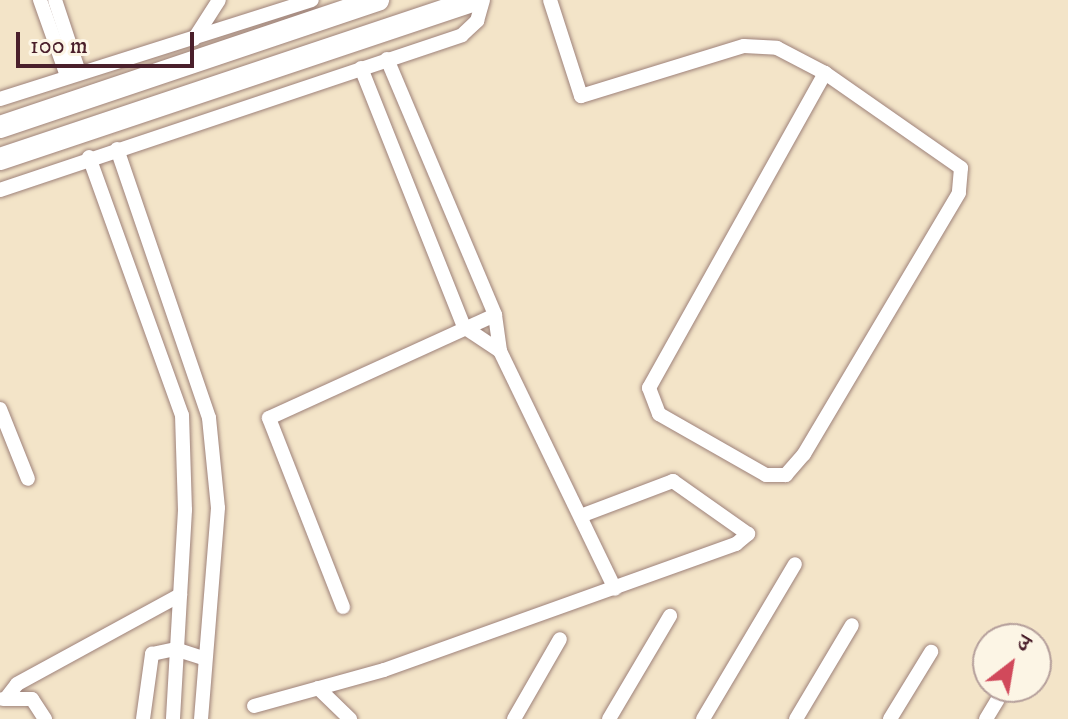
<!DOCTYPE html>
<meta charset="utf-8">
<style>
body{margin:0}
#map{position:relative;width:1068px;height:719px;overflow:hidden;background:#f3e4c8;font-family:"IM FELL DW Pica","Noto Serif Devanagari",serif}
div>[style]{position:absolute}
.roads{filter:drop-shadow(0 0 2px #9e827a) drop-shadow(0 0 2px #9e827a)}
.minor>*{height:14px;margin:-7px;padding:0 7px;transform-origin:7px;border-radius:7px;background:#fff}
.highway>*{height:22px;margin:-11px;padding:0 11px;transform-origin:11px;border-radius:11px;background:#fff}
span{translate:-50% -50%;white-space:nowrap;text-align:center;line-height:1.15;-webkit-text-stroke:6px #fcf5e5;paint-order:stroke}
.north{position:absolute;left:972px;top:623px;width:80px;height:80px;box-sizing:border-box;background:#fcf5e5;border:2px solid #b59f9b;border-radius:50%;rotate:31deg;font-size:22px;font-weight:700;line-height:32px;text-align:center;color:#4a1f2b}
.north::after{content:'';display:block;margin:auto;width:28px;height:36px;background:#d1495b;clip-path:polygon(50% 0,100% 100%,50% 72%,0 100%)}
.scale{position:absolute;left:16px;top:32px;width:178px;height:36px;box-sizing:border-box;border:4px solid #4a1f2b;border-top:0;padding-left:10px;font-size:24px;line-height:28px;white-space:nowrap;color:#4a1f2b;-webkit-text-stroke:6px #fcf5e5;paint-order:stroke}
</style>
<div id="map">
<div class="roads">
<div class="minor">
<i style="left:40px;top:0;width:81px;rotate:70.4deg"></i>
<i style="left:55px;top:0;width:76px;rotate:71.6deg"></i>
<i style="left:550px;top:0;width:101px;rotate:72.1deg"></i>
<i style="left:581px;top:96px;width:170px;rotate:-17.1deg"></i>
<i style="left:744px;top:46px;width:33px;rotate:3deg"></i>
<i style="left:777px;top:48px;width:54px;rotate:27.5deg"></i>
<i style="left:825px;top:73px;width:166px;rotate:34.9deg"></i>
<i style="left:961px;top:168px;width:25px;rotate:95deg"></i>
<i style="left:959px;top:193px;width:304px;rotate:120.7deg"></i>
<i style="left:804px;top:454px;width:28px;rotate:131deg"></i>
<i style="left:786px;top:475px;width:20px;rotate:180deg"></i>
<i style="left:766px;top:475px;width:123px;rotate:-150.3deg"></i>
<i style="left:659px;top:414px;width:28px;rotate:-111deg"></i>
<i style="left:649px;top:388px;width:361px;rotate:-60.8deg"></i>
<i style="left:194px;top:39px;width:46px;rotate:-57.3deg"></i>
<i style="left:387px;top:59px;width:278px;rotate:67.1deg"></i>
<i style="left:495px;top:315px;width:36px;rotate:82deg"></i>
<i style="left:500px;top:351px;width:264px;rotate:64.2deg"></i>
<i style="left:361px;top:68px;width:279px;rotate:68.3deg"></i>
<i style="left:464px;top:327px;width:43px;rotate:33.7deg"></i>
<i style="left:0;top:99px;width:327px;rotate:-17.6deg"></i>
<i style="left:117px;top:149px;width:284px;rotate:71.1deg"></i>
<i style="left:209px;top:418px;width:90px;rotate:84.3deg"></i>
<i style="left:218px;top:508px;width:212px;rotate:94.6deg"></i>
<i style="left:89px;top:157px;width:274px;rotate:70.2deg"></i>
<i style="left:182px;top:415px;width:95px;rotate:88.2deg"></i>
<i style="left:185px;top:510px;width:209px;rotate:93.3deg"></i>
<i style="left:0;top:190px;width:487px;rotate:-18.5deg"></i>
<i style="left:462px;top:35px;width:21px;rotate:-43deg"></i>
<i style="left:477px;top:21px;width:22px;rotate:-74deg"></i>
<i style="left:0;top:409px;width:75px;rotate:68.2deg"></i>
<i style="left:343px;top:607px;width:203px;rotate:-111.4deg"></i>
<i style="left:269px;top:418px;width:248px;rotate:-24.5deg"></i>
<i style="left:318px;top:688px;width:45px;rotate:44.1deg"></i>
<i style="left:7px;top:697px;width:16px;rotate:-52deg"></i>
<i style="left:17px;top:684px;width:186px;rotate:-28.6deg"></i>
<i style="left:3px;top:699px;width:29px"></i>
<i style="left:32px;top:699px;width:24px;rotate:57deg"></i>
<i style="left:254px;top:706px;width:135px;rotate:-15.5deg"></i>
<i style="left:384px;top:670px;width:374px;rotate:-19.7deg"></i>
<i style="left:736px;top:544px;width:16px;rotate:-40deg"></i>
<i style="left:748px;top:534px;width:92px;rotate:-144.8deg"></i>
<i style="left:673px;top:481px;width:96px;rotate:159.3deg"></i>
<i style="left:143px;top:719px;width:66px;rotate:-82.1deg"></i>
<i style="left:152px;top:654px;width:24px;rotate:-12deg"></i>
<i style="left:175px;top:649px;width:29px;rotate:18deg"></i>
<i style="left:514px;top:719px;width:92px;rotate:-60.1deg"></i>
<i style="left:609px;top:719px;width:120px;rotate:-59.4deg"></i>
<i style="left:703px;top:719px;width:180px;rotate:-59.3deg"></i>
<i style="left:796px;top:719px;width:109px;rotate:-59.2deg"></i>
<i style="left:890px;top:719px;width:79px;rotate:-58.5deg"></i>
<i style="left:986px;top:719px;width:23px;rotate:-59deg"></i>
</div>
<div class="highway">
<i style="left:0;top:127px;width:399px;rotate:-18.6deg"></i>
<i style="left:0;top:159px;width:500px;rotate:-18.5deg"></i>
</div>
</div>
<div class="north">उ</div>
<div class="scale">100 m</div>
</div>
